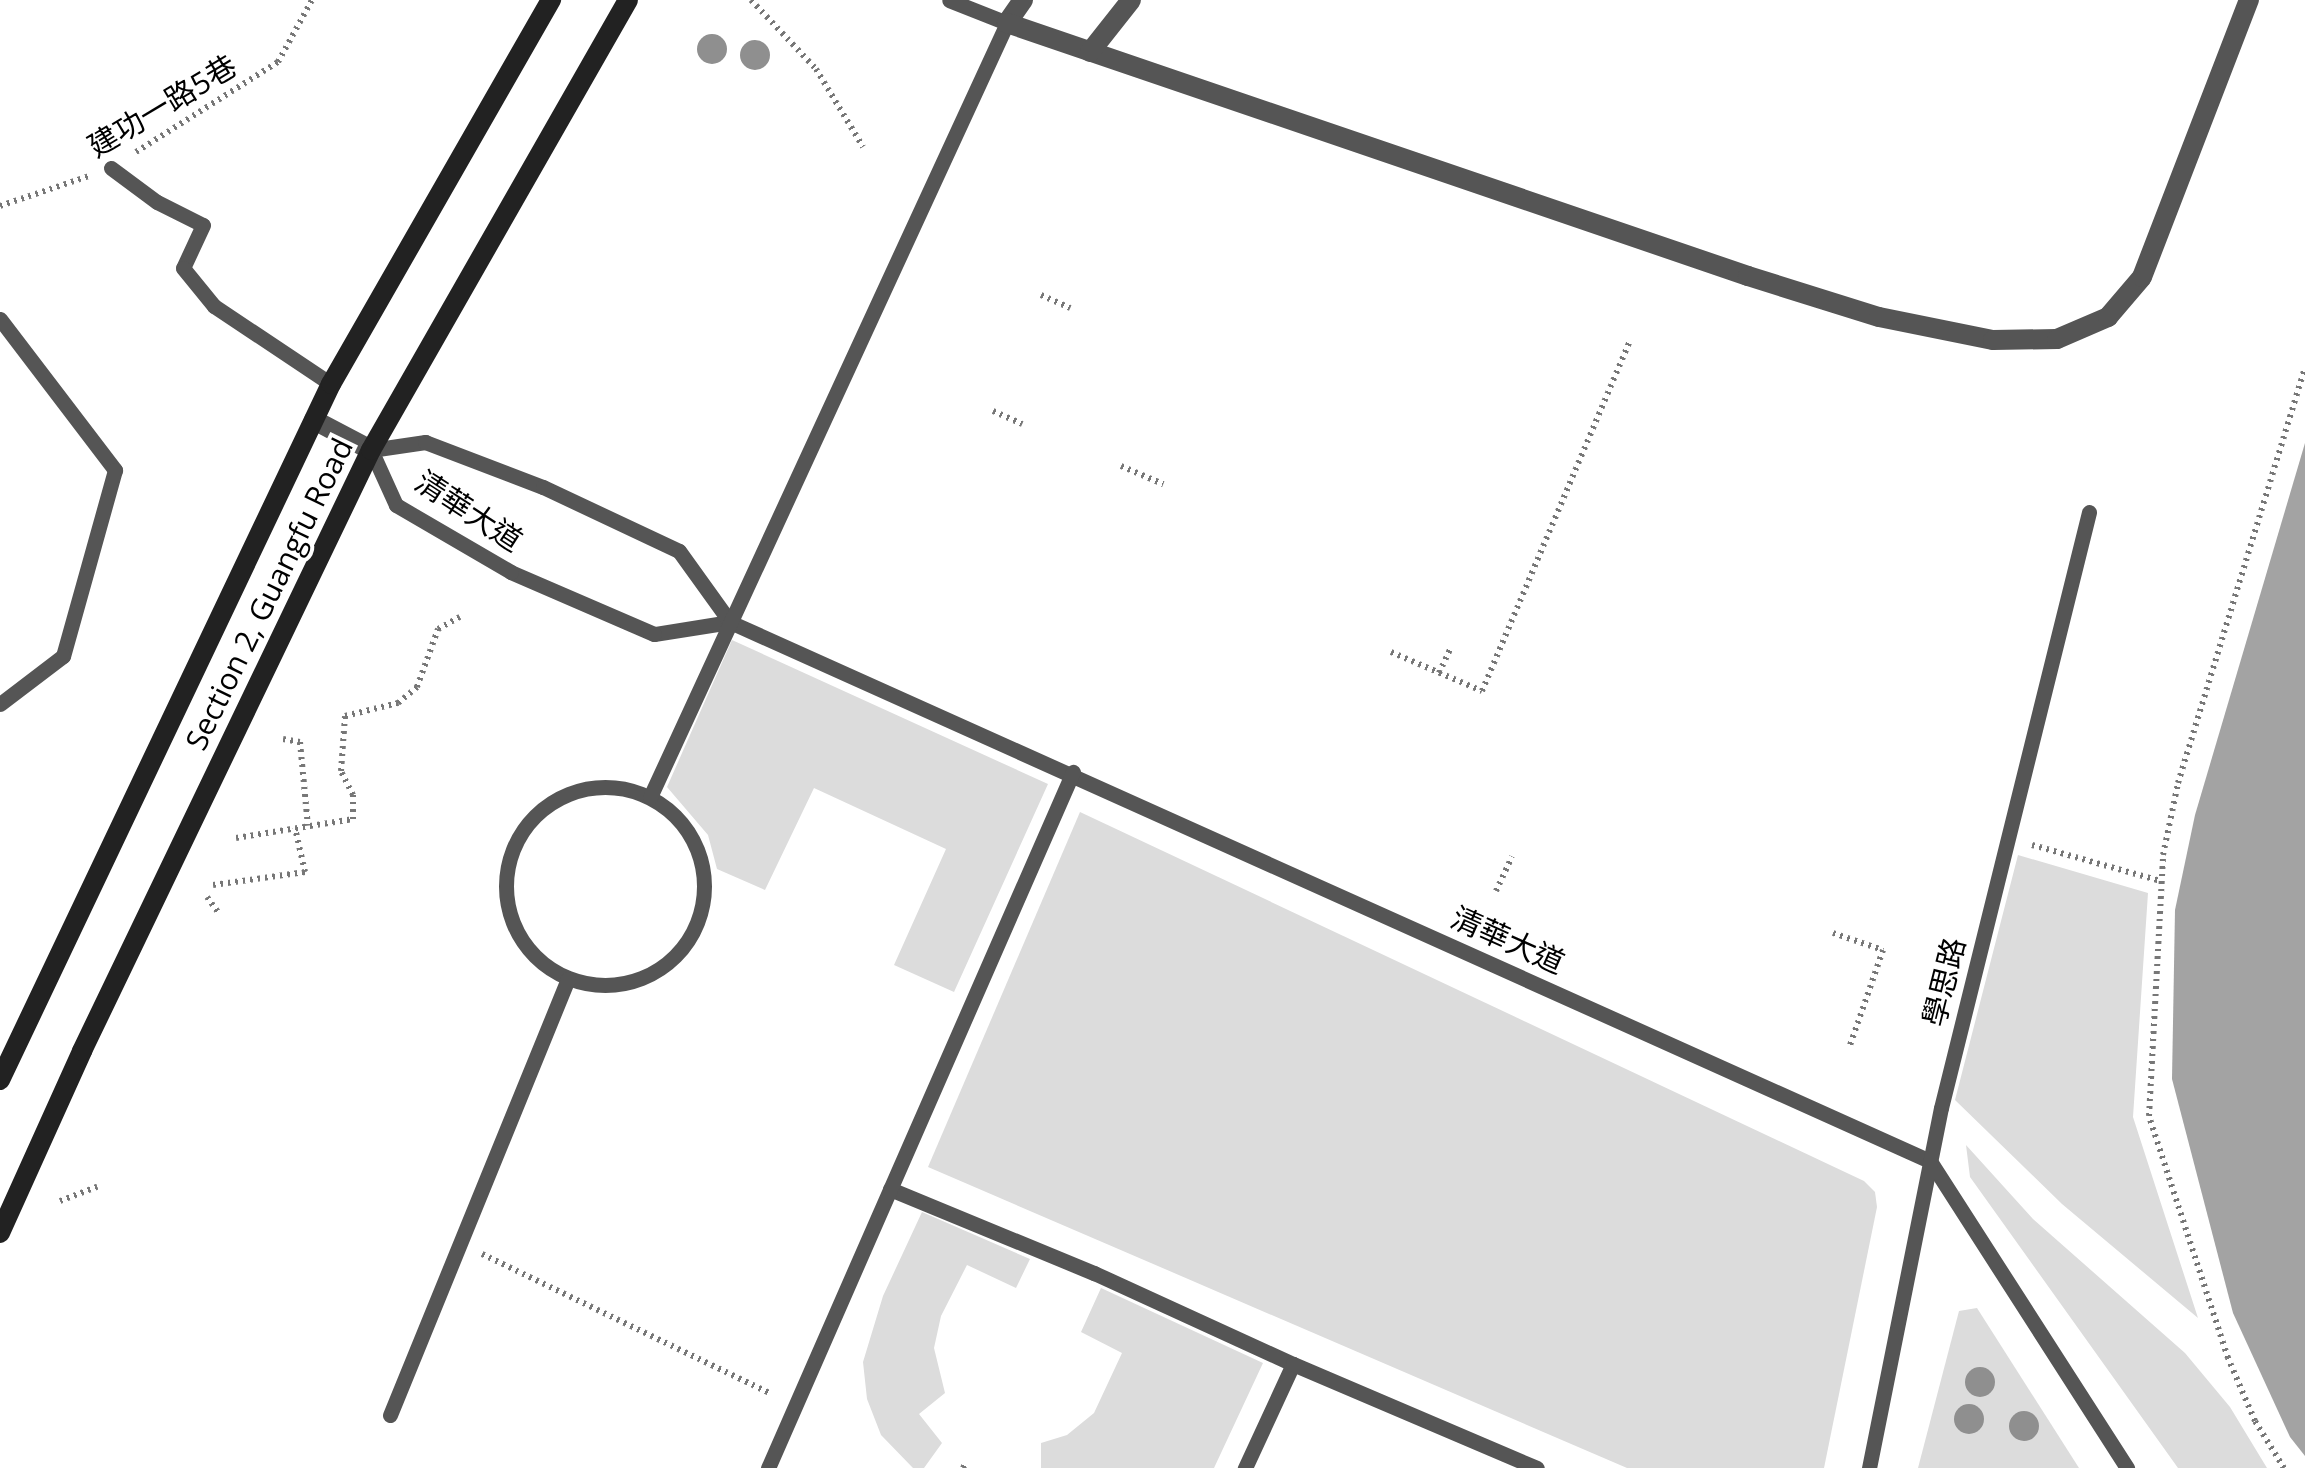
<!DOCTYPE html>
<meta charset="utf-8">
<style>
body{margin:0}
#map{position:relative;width:2305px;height:1468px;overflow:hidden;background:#fff;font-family:"Open Sans","Noto Sans TC",sans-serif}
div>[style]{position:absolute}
.green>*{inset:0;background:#dcdcdc}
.water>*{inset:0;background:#a3a3a3}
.path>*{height:6px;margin-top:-3px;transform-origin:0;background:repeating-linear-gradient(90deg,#777 0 2.5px,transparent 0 7.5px)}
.lane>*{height:15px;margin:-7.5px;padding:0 7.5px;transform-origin:7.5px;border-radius:7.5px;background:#555}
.lane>.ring{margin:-7.5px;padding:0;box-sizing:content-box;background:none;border:15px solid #555;border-radius:50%}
.street>*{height:20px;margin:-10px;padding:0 10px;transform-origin:10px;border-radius:10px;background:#555}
.secondary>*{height:20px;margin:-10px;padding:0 10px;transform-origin:10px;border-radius:10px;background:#222}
.trees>*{width:30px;height:30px;margin:-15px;border-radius:50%;background:#8f8f8f}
span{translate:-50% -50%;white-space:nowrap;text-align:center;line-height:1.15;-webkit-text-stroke:8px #fff;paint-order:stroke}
.street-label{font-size:30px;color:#000}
</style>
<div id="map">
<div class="green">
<i style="clip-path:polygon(732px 640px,1048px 784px,954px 992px,894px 965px,946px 849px,814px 788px,765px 890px,717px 869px,708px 835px,667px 787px)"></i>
<i style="clip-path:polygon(1080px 812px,1864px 1181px,1875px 1192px,1877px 1207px,1824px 1468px,1627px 1468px,928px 1167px)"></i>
<i style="clip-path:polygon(2018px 855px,2148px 893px,2133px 1117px,2198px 1318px,2062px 1204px,1955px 1100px)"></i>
<i style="clip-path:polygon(1966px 1145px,2033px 1219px,2185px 1353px,2230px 1407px,2267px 1468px,2178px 1468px,1970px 1177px)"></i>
<i style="clip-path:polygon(922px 1212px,1030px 1259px,1016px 1288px,967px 1265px,941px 1316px,934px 1348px,945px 1393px,919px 1414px,942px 1443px,924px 1468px,913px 1468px,881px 1435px,867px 1399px,863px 1362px,883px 1296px)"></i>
<i style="clip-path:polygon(1101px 1288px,1263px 1363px,1214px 1468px,1041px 1468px,1041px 1443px,1067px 1435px,1094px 1413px,1122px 1353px,1081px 1332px)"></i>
<i style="clip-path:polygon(1977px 1308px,2079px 1468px,1918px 1468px,1959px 1311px)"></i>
</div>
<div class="water">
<i style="clip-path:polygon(2305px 443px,2305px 1456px,2290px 1437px,2233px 1313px,2172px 1079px,2175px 910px,2195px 815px)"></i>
</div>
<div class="path">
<i style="left:751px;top:0;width:95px;rotate:46.7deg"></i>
<i style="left:816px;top:69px;width:91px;rotate:58.9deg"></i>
<i style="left:136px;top:152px;width:168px;rotate:-32.4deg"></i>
<i style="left:278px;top:62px;width:71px;rotate:-61.3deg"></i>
<i style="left:0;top:206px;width:94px;rotate:-18.6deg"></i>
<i style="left:1041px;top:295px;width:32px;rotate:24deg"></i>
<i style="left:993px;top:411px;width:32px;rotate:24deg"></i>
<i style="left:1121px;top:466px;width:46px;rotate:23.2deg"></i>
<i style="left:1391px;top:652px;width:99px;rotate:23.2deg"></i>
<i style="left:1482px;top:691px;width:380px;rotate:-67.1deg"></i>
<i style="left:1439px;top:673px;width:29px;rotate:-65deg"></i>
<i style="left:283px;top:739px;width:17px;rotate:10deg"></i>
<i style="left:300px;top:742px;width:84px;rotate:84.6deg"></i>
<i style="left:236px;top:838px;width:119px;rotate:-9.2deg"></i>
<i style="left:353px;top:819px;width:24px;rotate:-90deg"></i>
<i style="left:353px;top:795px;width:27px;rotate:-117deg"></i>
<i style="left:341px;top:771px;width:55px;rotate:-85.8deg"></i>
<i style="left:345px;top:716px;width:55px;rotate:-13.8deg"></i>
<i style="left:398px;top:703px;width:25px;rotate:-40deg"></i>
<i style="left:417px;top:687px;width:62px;rotate:-70.1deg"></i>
<i style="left:438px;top:629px;width:25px;rotate:-29deg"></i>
<i style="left:2032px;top:845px;width:134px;rotate:15.6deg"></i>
<i style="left:213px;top:885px;width:93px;rotate:-8deg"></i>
<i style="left:305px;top:872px;width:45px;rotate:-102.8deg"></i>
<i style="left:1496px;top:891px;width:38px;rotate:-65deg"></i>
<i style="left:207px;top:897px;width:22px;rotate:54deg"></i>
<i style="left:1833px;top:933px;width:53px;rotate:18.8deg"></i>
<i style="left:1883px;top:950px;width:104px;rotate:109.1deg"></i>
<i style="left:60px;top:1201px;width:40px;rotate:-21deg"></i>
<i style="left:482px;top:1254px;width:322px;rotate:25.8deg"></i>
<i style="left:963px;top:1468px;width:4px;rotate:-63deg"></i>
<i style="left:2284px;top:1468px;width:55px;rotate:-121.7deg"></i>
<i style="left:2255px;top:1421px;width:69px;rotate:-113.2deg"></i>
<i style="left:2228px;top:1358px;width:255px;rotate:-108.1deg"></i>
<i style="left:2149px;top:1116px;width:261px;rotate:-86.9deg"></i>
<i style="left:2163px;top:855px;width:74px;rotate:-78.2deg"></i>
<i style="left:2178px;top:783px;width:434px;rotate:-73deg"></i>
</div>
<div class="lane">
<i style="left:111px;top:168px;width:57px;rotate:36.5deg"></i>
<i style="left:157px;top:202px;width:51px;rotate:26.6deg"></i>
<i style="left:203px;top:225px;width:47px;rotate:114.9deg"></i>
<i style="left:183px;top:268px;width:49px;rotate:50.8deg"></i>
<i style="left:214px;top:306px;width:141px;rotate:33.7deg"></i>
<i style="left:0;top:319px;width:190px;rotate:52.7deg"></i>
<i style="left:115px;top:470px;width:193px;rotate:105.6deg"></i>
<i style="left:63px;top:656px;width:79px;rotate:142.7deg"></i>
<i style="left:730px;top:622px;width:77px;rotate:171deg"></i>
<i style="left:654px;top:634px;width:156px;rotate:-156.6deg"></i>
<i style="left:511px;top:572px;width:133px;rotate:-149.8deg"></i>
<i style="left:396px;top:505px;width:60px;rotate:-114.4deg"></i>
<i style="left:371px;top:450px;width:55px;rotate:-8.4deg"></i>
<i style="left:425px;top:442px;width:126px;rotate:20.9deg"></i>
<i style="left:543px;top:487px;width:150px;rotate:25.2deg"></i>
<i style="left:679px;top:551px;width:87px;rotate:54.3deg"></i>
<i style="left:730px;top:622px;width:1315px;rotate:24.19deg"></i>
<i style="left:1930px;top:1161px;width:365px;rotate:57.3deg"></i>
<i class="ring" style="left:506px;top:787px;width:183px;height:183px"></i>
<i style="left:650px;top:797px;width:852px;rotate:-65.24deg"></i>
<i style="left:1007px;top:23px;width:62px;rotate:-158.4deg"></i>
<i style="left:890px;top:1189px;width:221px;rotate:22.4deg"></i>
<i style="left:1094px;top:1273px;width:219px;rotate:24.6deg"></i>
<i style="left:1293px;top:1364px;width:115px;rotate:114.8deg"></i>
<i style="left:1293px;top:1364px;width:265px;rotate:23.1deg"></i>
<i style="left:390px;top:1415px;width:471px;rotate:-67.8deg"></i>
<i style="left:768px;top:1468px;width:760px;rotate:-66.34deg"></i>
<i style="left:1869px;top:1468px;width:367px;rotate:-78.7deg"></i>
<i style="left:1941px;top:1108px;width:614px;rotate:-76.05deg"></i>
</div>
<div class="street">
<i style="left:1023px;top:0;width:28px;rotate:125deg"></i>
<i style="left:1007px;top:23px;width:783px;rotate:18.85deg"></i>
<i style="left:1748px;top:276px;width:137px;rotate:17.4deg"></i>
<i style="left:1879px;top:317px;width:116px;rotate:11.4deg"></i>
<i style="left:1993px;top:340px;width:64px;rotate:-0.9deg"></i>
<i style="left:2057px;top:339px;width:56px;rotate:-23.3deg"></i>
<i style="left:2108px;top:317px;width:52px;rotate:-49.6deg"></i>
<i style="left:2142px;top:277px;width:297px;rotate:-68.9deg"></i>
<i style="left:1090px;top:52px;width:66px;rotate:-51.7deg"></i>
<i style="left:314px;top:420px;width:64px;rotate:27.8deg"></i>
</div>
<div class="secondary">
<i style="left:0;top:1080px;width:771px;rotate:-64.57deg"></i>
<i style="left:331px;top:384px;width:443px;rotate:-60.2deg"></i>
<i style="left:0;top:1233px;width:200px;rotate:-65.7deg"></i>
<i style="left:82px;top:1051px;width:667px;rotate:-64.32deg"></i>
<i style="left:371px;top:450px;width:518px;rotate:-60.27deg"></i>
</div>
<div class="trees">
<i style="left:712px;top:49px"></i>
<i style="left:755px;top:55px"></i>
<i style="left:1980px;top:1382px"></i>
<i style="left:1969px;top:1419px"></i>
<i style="left:2024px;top:1426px"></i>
</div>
<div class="street-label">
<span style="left:162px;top:106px;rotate:-31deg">建功一路5巷</span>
<span style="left:469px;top:511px;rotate:33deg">清華大道</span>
<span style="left:269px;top:594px;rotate:-64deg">Section 2, Guangfu Road</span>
<span style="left:1508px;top:940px;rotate:24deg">清華大道</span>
<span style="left:1944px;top:982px;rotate:-76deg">學思路</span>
</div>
</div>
